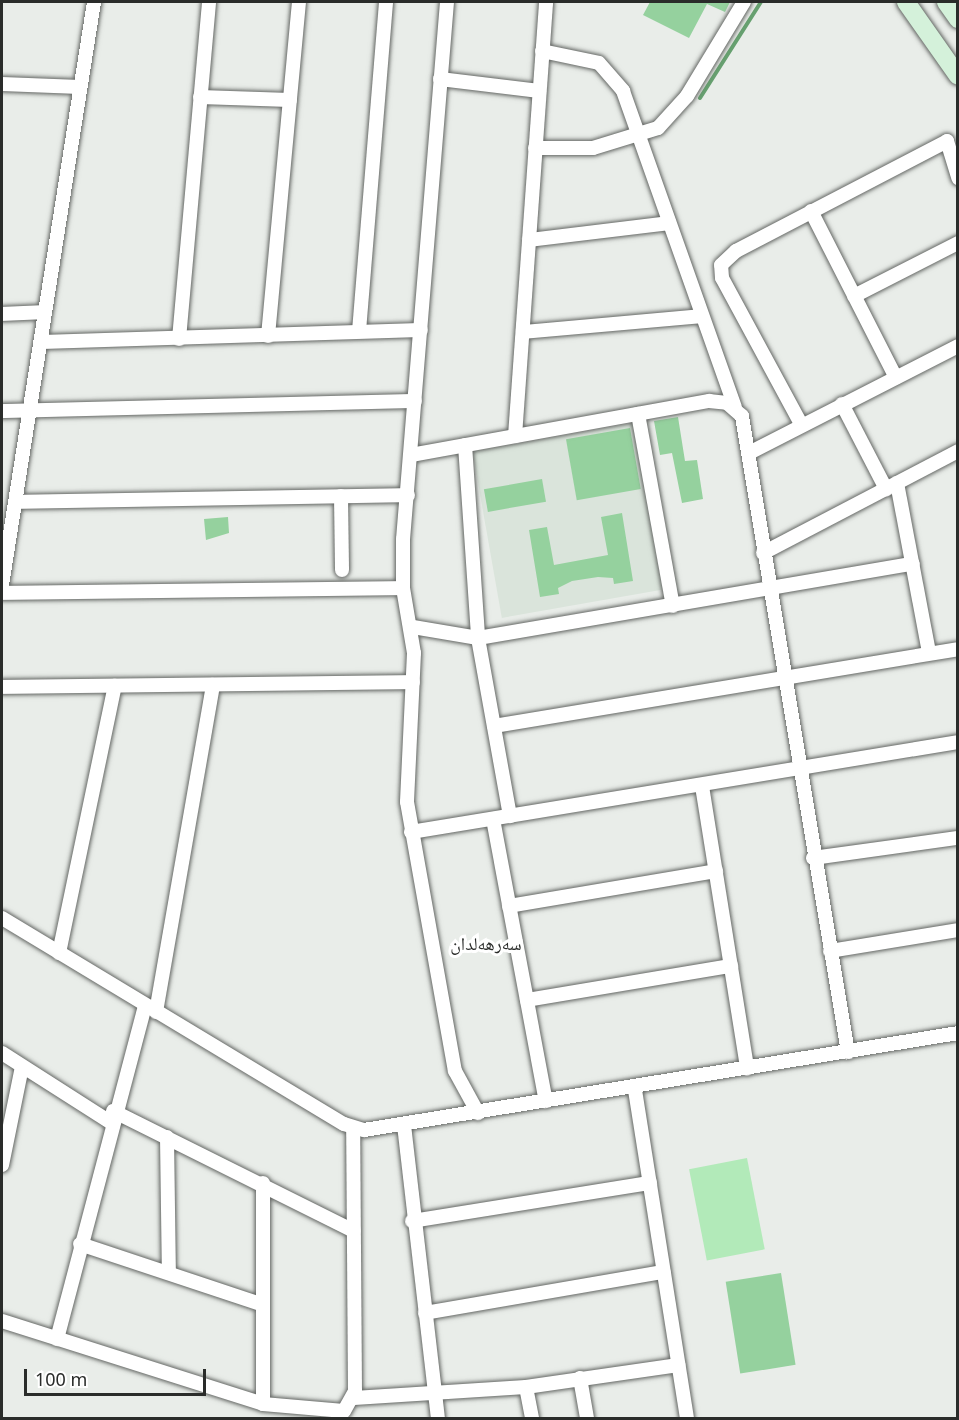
<!DOCTYPE html>
<meta charset="utf-8">
<style>
body{margin:0}
#map{position:relative;width:959px;height:1420px;overflow:hidden;background:#e9ede9;font-family:"Noto Sans","Noto Naskh Arabic",sans-serif}
div>[style]{position:absolute}
.built>*{inset:0;background:#dae4db;transform-origin:0 0}
.green>*{inset:0;background:#b2eab9;transform-origin:0 0}
.stream>*{height:4px;margin:-2px;padding:0 2px;transform-origin:2px;border-radius:2px;background:#67a170}
.building>*{inset:0;background:#95d19e;transform-origin:0 0}
.roads{filter:drop-shadow(0 0 2px #646764) drop-shadow(0 0 2px #646764)}
.street>*{height:14px;margin:-7px;padding:0 7px;transform-origin:7px;border-radius:7px;background:#fff}
.secondary>*{height:18px;margin:-9px;padding:0 9px;transform-origin:9px;border-radius:9px;background:#d4f1da}
span{translate:-50% -50%;white-space:nowrap;text-align:center;line-height:1.15;-webkit-text-stroke:6px #fff;paint-order:stroke}
.neighbourhood-label{font-size:18px;color:#2a2c2a}
.frame{position:absolute;inset:0;border:3px solid #2a2c2a;pointer-events:none}
.scale{position:absolute;left:24px;top:1369px;width:182px;height:27px;box-sizing:border-box;border:3px solid #2a2c2a;border-top:0;padding-left:8px;font-size:18px;line-height:21px;white-space:nowrap;color:#2a2c2a;-webkit-text-stroke:4px #fff;paint-order:stroke}
</style>
<div id="map">
<div class="built">
<i style="left:634px;top:423px;width:169px;height:164px;rotate:80deg"></i>
</div>
<div class="green">
<i style="left:747px;top:1158px;width:93px;height:59px;rotate:79deg"></i>
</div>
<div class="stream">
<i style="left:700px;top:98px;width:114px;rotate:-57.6deg"></i>
</div>
<div class="building">
<i style="clip-path:polygon(650px 2px,730px 2px,725px 12px,707px 4px,689px 38px,643px 15px)"></i>
<i style="clip-path:polygon(678px 417px,685px 461px,697px 460px,703px 499px,682px 503px,672px 453px,660px 455px,654px 421px)"></i>
<i style="left:630px;top:428px;width:62px;height:65px;rotate:80deg"></i>
<i style="left:542px;top:479px;width:23px;height:59px;rotate:80deg"></i>
<i style="clip-path:polygon(622px 513px,633px 581px,614px 584px,613px 578px,598px 577px,572px 581px,558px 588px,559px 594px,540px 597px,529px 530px,547px 527px,554px 565px,608px 555px,601px 517px)"></i>
<i style="clip-path:polygon(228px 517px,229px 533px,206px 540px,204px 519px)"></i>
<i style="left:781px;top:1273px;width:93px;height:56px;rotate:81deg"></i>
</div>
<div class="roads">
<div class="street">
<i style="left:447px;top:2px;width:539px;rotate:94.68deg"></i>
<i style="left:403px;top:539px;width:49px;rotate:90deg"></i>
<i style="left:403px;top:588px;width:66px;rotate:80.4deg"></i>
<i style="left:414px;top:653px;width:149px;rotate:92.7deg"></i>
<i style="left:407px;top:802px;width:273px;rotate:79.9deg"></i>
<i style="left:455px;top:1071px;width:48px;rotate:61.3deg"></i>
<i style="left:542px;top:51px;width:58px;rotate:11.9deg"></i>
<i style="left:599px;top:63px;width:37px;rotate:49deg"></i>
<i style="left:623px;top:91px;width:335px;rotate:70.5deg"></i>
<i style="left:440px;top:79px;width:100px;rotate:6.9deg"></i>
<i style="left:2px;top:84px;width:78px;rotate:2.2deg"></i>
<i style="left:200px;top:97px;width:90px;rotate:1.9deg"></i>
<i style="left:535px;top:148px;width:58px"></i>
<i style="left:593px;top:148px;width:68px;rotate:-17.1deg"></i>
<i style="left:658px;top:128px;width:43px;rotate:-47.8deg"></i>
<i style="left:687px;top:96px;width:110px;rotate:-58.8deg"></i>
<i style="left:811px;top:211px;width:187px;rotate:63deg"></i>
<i style="left:529px;top:240px;width:141px;rotate:-6.9deg"></i>
<i style="left:854px;top:296px;width:117px;rotate:-27deg"></i>
<i style="left:2px;top:314px;width:43px;rotate:-2.7deg"></i>
<i style="left:359px;top:331px;width:330px;rotate:-85.3deg"></i>
<i style="left:523px;top:332px;width:179px;rotate:-5.1deg"></i>
<i style="left:268px;top:336px;width:335px;rotate:-84.7deg"></i>
<i style="left:179px;top:339px;width:338px;rotate:-84.9deg"></i>
<i style="left:41px;top:342px;width:380px;rotate:-1.8deg"></i>
<i style="left:842px;top:404px;width:96px;rotate:62.6deg"></i>
<i style="left:2px;top:411px;width:413px;rotate:-1.4deg"></i>
<i style="left:638px;top:414px;width:195px;rotate:79.7deg"></i>
<i style="left:801px;top:424px;width:166px;rotate:-118.4deg"></i>
<i style="left:722px;top:278px;width:13px;rotate:-94deg"></i>
<i style="left:721px;top:265px;width:21px;rotate:-43deg"></i>
<i style="left:736px;top:251px;width:238px;rotate:-27.5deg"></i>
<i style="left:947px;top:141px;width:39px;rotate:73deg"></i>
<i style="left:515px;top:436px;width:435px;rotate:-85.9deg"></i>
<i style="left:465px;top:445px;width:193px;rotate:86.1deg"></i>
<i style="left:478px;top:638px;width:181px;rotate:79.8deg"></i>
<i style="left:749px;top:453px;width:235px;rotate:-27.1deg"></i>
<i style="left:411px;top:455px;width:303px;rotate:-10.3deg"></i>
<i style="left:709px;top:401px;width:18px;rotate:6deg"></i>
<i style="left:727px;top:403px;width:20px;rotate:41deg"></i>
<i style="left:742px;top:416px;width:645px;rotate:80.54deg"></i>
<i style="left:897px;top:483px;width:173px;rotate:79.3deg"></i>
<i style="left:341px;top:496px;width:74px;rotate:89.2deg"></i>
<i style="left:16px;top:502px;width:392px;rotate:-1deg"></i>
<i style="left:763px;top:553px;width:220px;rotate:-27.6deg"></i>
<i style="left:2px;top:585px;width:590px;rotate:-81.03deg"></i>
<i style="left:2px;top:593px;width:401px;rotate:-0.7deg"></i>
<i style="left:413px;top:627px;width:66px;rotate:9.6deg"></i>
<i style="left:478px;top:638px;width:441px;rotate:-9.7deg"></i>
<i style="left:2px;top:687px;width:411px;rotate:-0.7deg"></i>
<i style="left:494px;top:726px;width:470px;rotate:-9.4deg"></i>
<i style="left:702px;top:786px;width:286px;rotate:80.9deg"></i>
<i style="left:493px;top:819px;width:287px;rotate:79.4deg"></i>
<i style="left:411px;top:832px;width:554px;rotate:-9.34deg"></i>
<i style="left:813px;top:858px;width:146px;rotate:-7.9deg"></i>
<i style="left:509px;top:906px;width:210px;rotate:-9.6deg"></i>
<i style="left:2px;top:918px;width:399px;rotate:31.1deg"></i>
<i style="left:344px;top:1124px;width:21px;rotate:17deg"></i>
<i style="left:364px;top:1130px;width:602px;rotate:-9.27deg"></i>
<i style="left:830px;top:951px;width:130px;rotate:-9.3deg"></i>
<i style="left:59px;top:953px;width:273px;rotate:-78.2deg"></i>
<i style="left:527px;top:1000px;width:207px;rotate:-9.5deg"></i>
<i style="left:156px;top:1012px;width:332px;rotate:-80.1deg"></i>
<i style="left:2px;top:1053px;width:128px;rotate:32.6deg"></i>
<i style="left:635px;top:1090px;width:332px;rotate:81deg"></i>
<i style="left:113px;top:1111px;width:269px;rotate:26.5deg"></i>
<i style="left:404px;top:1125px;width:295px;rotate:83.4deg"></i>
<i style="left:167px;top:1137px;width:135px;rotate:89.2deg"></i>
<i style="left:2px;top:1165px;width:100px;rotate:-78.5deg"></i>
<i style="left:263px;top:1183px;width:221px;rotate:90deg"></i>
<i style="left:412px;top:1221px;width:241px;rotate:-9.1deg"></i>
<i style="left:80px;top:1244px;width:193px;rotate:18.4deg"></i>
<i style="left:425px;top:1313px;width:242px;rotate:-9.8deg"></i>
<i style="left:2px;top:1321px;width:274px;rotate:17.6deg"></i>
<i style="left:263px;top:1404px;width:81px;rotate:4.9deg"></i>
<i style="left:344px;top:1411px;width:23px;rotate:-61deg"></i>
<i style="left:355px;top:1391px;width:263px;rotate:-90.4deg"></i>
<i style="left:57px;top:1339px;width:343px;rotate:-75.2deg"></i>
<i style="left:580px;top:1378px;width:41px;rotate:80.1deg"></i>
<i style="left:526px;top:1387px;width:32px;rotate:79deg"></i>
<i style="left:354px;top:1398px;width:172px;rotate:-3.7deg"></i>
<i style="left:526px;top:1387px;width:154px;rotate:-8.2deg"></i>
</div>
<div class="secondary">
<i style="left:906px;top:2px;width:90px;rotate:54.9deg"></i>
<i style="left:946px;top:2px;width:21px;rotate:55deg"></i>
</div>
</div>
<div class="neighbourhood-label">
<span style="left:486px;top:943px">سەرهەلدان</span>
</div>
<div class="frame"></div>
<div class="scale">100 m</div>
</div>
